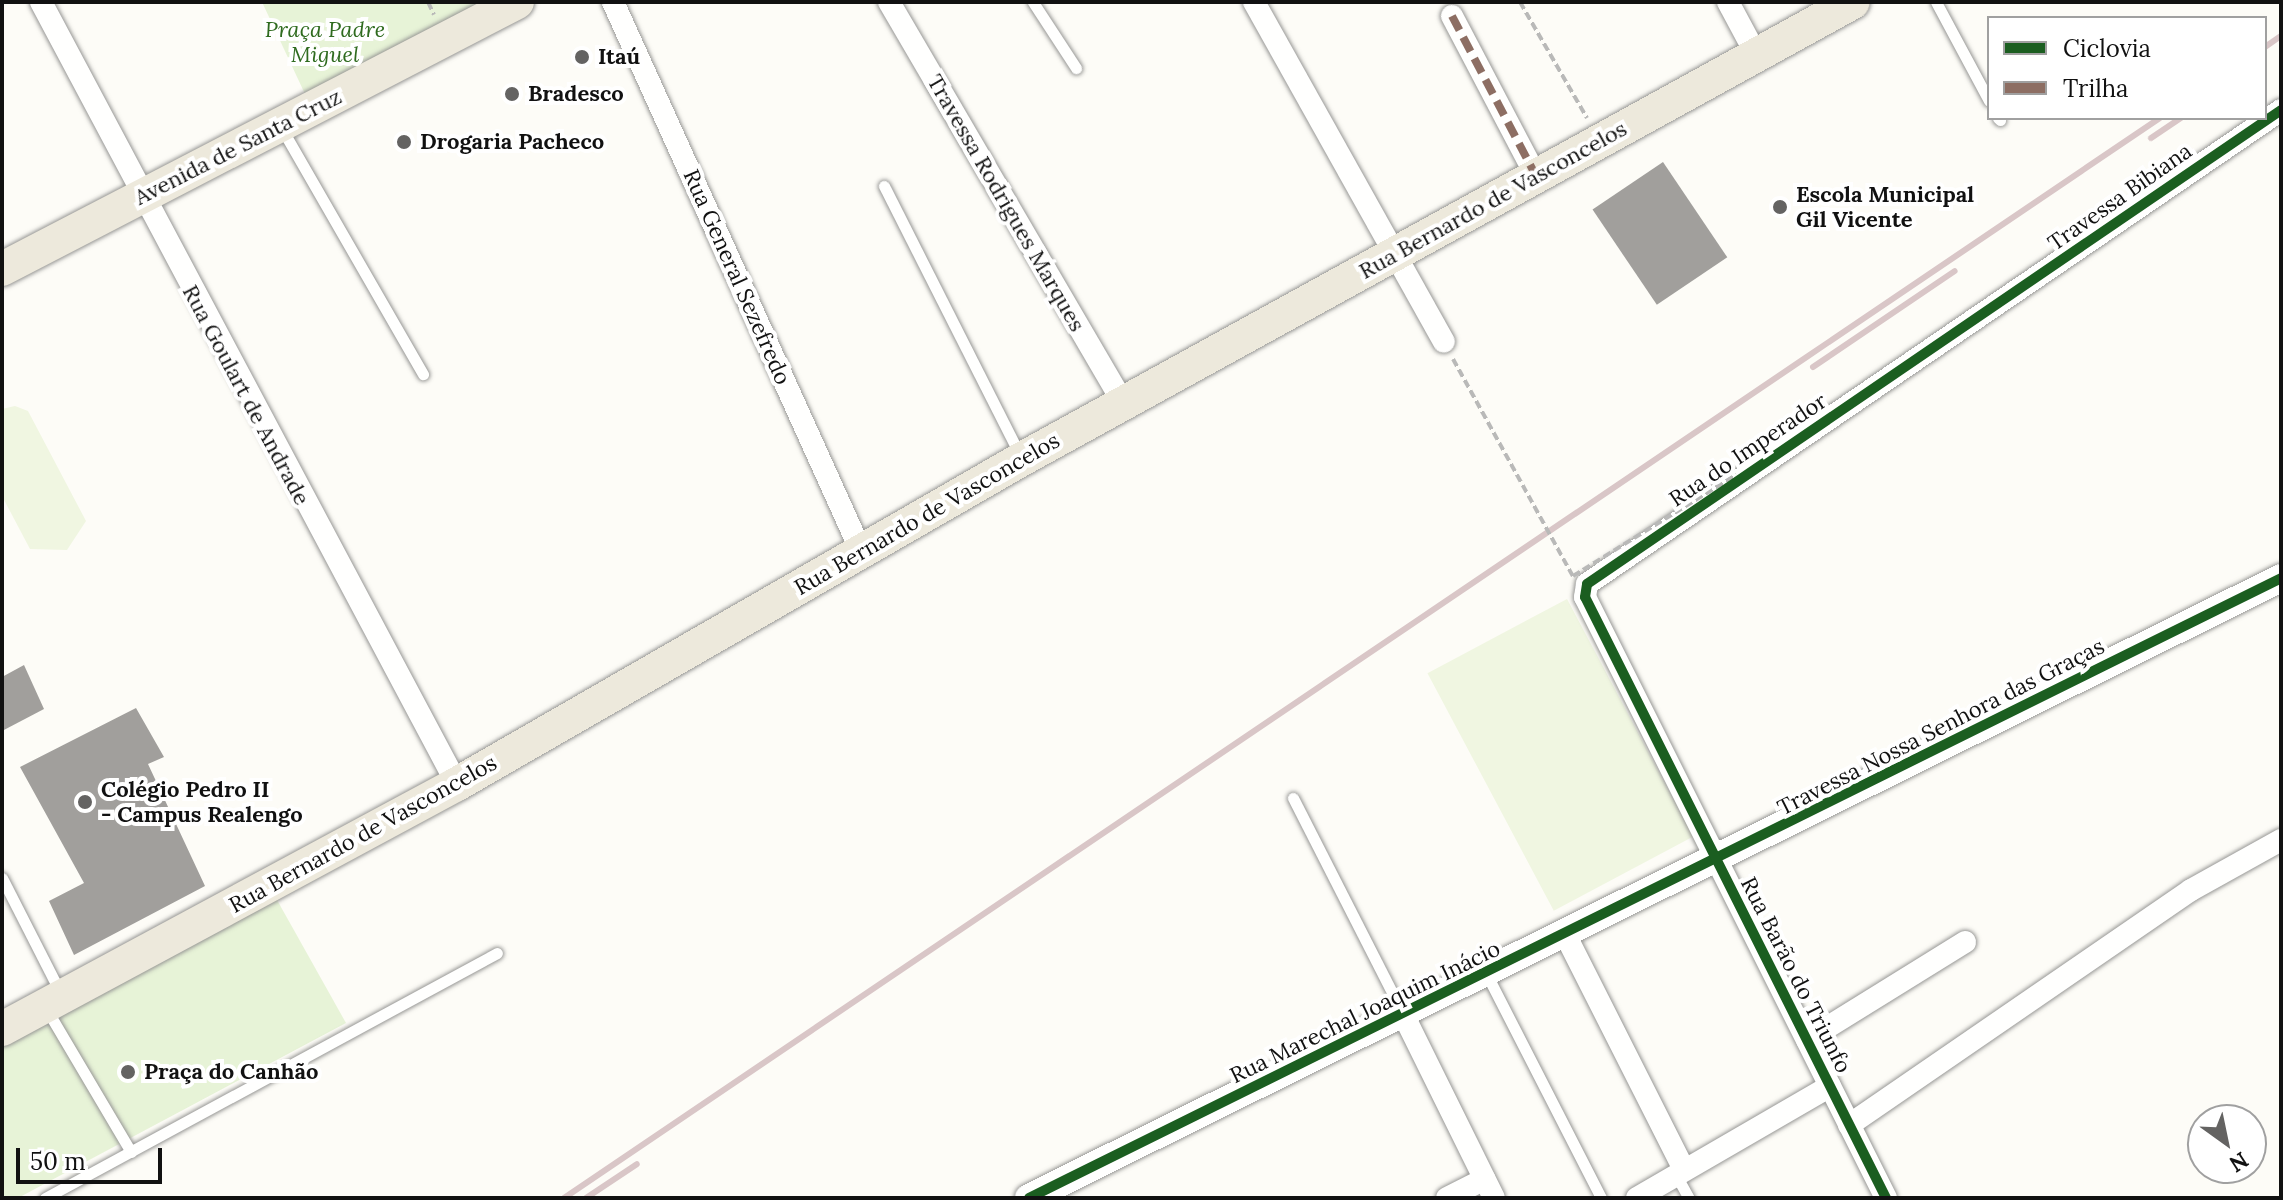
<!DOCTYPE html>
<meta charset="utf-8">
<style>
body{margin:0}
#map{position:relative;width:2283px;height:1200px;overflow:hidden;background:#fdfcf7;font-family:Lora,serif}
div>[style]{position:absolute}
.green>*{inset:0;background:#e7f3d7}
.pitch>*{inset:0;background:#f0f6e1;transform-origin:0 0}
.building>*{inset:0;background:#a19f9c;transform-origin:0 0}
.path>*{height:4px;margin-top:-2px;transform-origin:0;background:repeating-linear-gradient(90deg,#b9b9b8 0 8px,transparent 0 12px)}
.roads{filter:drop-shadow(0 0 2px #979795) drop-shadow(0 0 2px #979795)}
.service>*{height:11px;margin:-5.5px;padding:0 5.5px;transform-origin:5.5px;border-radius:5.5px;background:#fffffe}
.minor>*{height:22px;margin:-11px;padding:0 11px;transform-origin:11px;border-radius:11px;background:#fffffe}
.tertiary>*{height:28px;margin:-14px;padding:0 14px;transform-origin:14px;border-radius:14px;background:#fffffe}
.primary>*{height:34px;margin:-17px;padding:0 17px;transform-origin:17px;border-radius:17px;background:#ede9dc}
.rail>*{height:6px;margin:-3px;padding:0 3px;transform-origin:3px;border-radius:3px;background:#d9c6c7}
.path-bridge>*{height:4px;margin-top:-2px;transform-origin:0;background:repeating-linear-gradient(90deg,#b9b9b8 0 8px,transparent 0 12px)}
.quiet>*{height:8px;margin-top:-4px;transform-origin:0;background:repeating-linear-gradient(90deg,#8d6e63 0 16px,transparent 0 24px)}
.cycleway>*{height:10px;margin:-5px;padding:0 5px;transform-origin:5px;border-radius:5px;background:#1b5e20}
.dots>*{width:22px;height:22px;translate:-50% -50%;box-sizing:border-box;border:4px solid #fff;border-radius:50%}
span{translate:-50% -50%;white-space:nowrap;text-align:center;line-height:1.15;-webkit-text-stroke:8px #fff;paint-order:stroke}
.park-label{font-size:22px;color:#2f6b1f;font-style:italic}
.poi-label{font-size:22px;color:#111;font-weight:700}
.left{translate:0 -50%;text-align:left}
.street-label{font-size:22px;color:#111}
.frame{position:absolute;inset:0;border:4px solid #111;pointer-events:none}
.legend{position:absolute;left:1987px;top:16px;width:280px;height:104px;box-sizing:border-box;background:#fff;border:2px solid #a0a0a0;margin:0;padding:10px 14px;list-style:none;font-size:24px;color:#111}
.legend li{display:flex;align-items:center;gap:16px;height:40px}
.legend b{width:40px;border:2px solid #a0a0a0}
.north{position:absolute;left:2187px;top:1104px;width:80px;height:80px;box-sizing:border-box;background:#fff;border:2px solid #a0a0a0;border-radius:50%;rotate:147deg;font-size:22px;font-weight:700;line-height:32px;text-align:center;color:#111}
.north::after{content:'';display:block;margin:auto;width:28px;height:36px;background:#646362;clip-path:polygon(50% 0,100% 100%,50% 72%,0 100%)}
.scale{position:absolute;left:16px;top:1148px;width:146px;height:36px;box-sizing:border-box;border:4px solid #111;border-top:0;padding-left:10px;font-size:24px;line-height:28px;white-space:nowrap;color:#111;-webkit-text-stroke:6px #fff;paint-order:stroke}
</style>
<div id="map">
<div class="green">
<i style="clip-path:polygon(262px 2px,484px 2px,305px 94px)"></i>
<i style="clip-path:polygon(272px 891px,346px 1023px,18px 1198px,2px 1198px,2px 1034px)"></i>
</div>
<div class="pitch">
<i style="clip-path:polygon(15px 406px,28px 411px,86px 521px,67px 550px,30px 549px,2px 496px,2px 409px)"></i>
<i style="left:1567px;top:599px;width:269px;height:158px;rotate:62deg"></i>
</div>
<div class="building">
<i style="left:1663px;top:162px;width:115px;height:85px;rotate:56deg"></i>
<i style="clip-path:polygon(24px 665px,44px 709px,2px 731px,2px 677px)"></i>
<i style="clip-path:polygon(136px 708px,164px 757px,148px 764px,205px 886px,74px 955px,49px 901px,84px 883px,20px 767px)"></i>
</div>
<div class="path">
<i style="left:428px;top:2px;width:14px;rotate:65deg"></i>
<i style="left:1520px;top:2px;width:134px;rotate:60deg"></i>
</div>
<div class="roads">
<div class="service">
<i style="left:1033px;top:2px;width:79px;rotate:56.9deg"></i>
<i style="left:1936px;top:2px;width:112px;rotate:61.8deg"></i>
<i style="left:1998px;top:118px;width:3px;rotate:45deg"></i>
<i style="left:282px;top:129px;width:283px;rotate:60.1deg"></i>
<i style="left:884px;top:186px;width:301px;rotate:63.2deg"></i>
<i style="left:1293px;top:798px;width:240px;rotate:63deg"></i>
<i style="left:2px;top:878px;width:128px;rotate:63deg"></i>
<i style="left:1487px;top:975px;width:250px;rotate:62.9deg"></i>
<i style="left:47px;top:1010px;width:165px;rotate:59.4deg"></i>
<i style="left:1676px;top:1175px;width:26px;rotate:61deg"></i>
<i style="left:45px;top:1198px;width:514px;rotate:-28.46deg"></i>
</div>
<div class="minor">
<i style="left:41px;top:2px;width:886px;rotate:61.99deg"></i>
<i style="left:613px;top:2px;width:602px;rotate:65.69deg"></i>
<i style="left:889px;top:2px;width:464px;rotate:59.7deg"></i>
<i style="left:1254px;top:2px;width:389px;rotate:60.8deg"></i>
<i style="left:1728px;top:2px;width:61px;rotate:61.8deg"></i>
<i style="left:1452px;top:16px;width:181px;rotate:62.3deg"></i>
<i style="left:1566px;top:936px;width:262px;rotate:63.2deg"></i>
<i style="left:1404px;top:1016px;width:203px;rotate:63.7deg"></i>
<i style="left:1807px;top:1040px;width:186px;rotate:-31.8deg"></i>
<i style="left:1849px;top:1125px;width:415px;rotate:-34.5deg"></i>
<i style="left:2191px;top:890px;width:103px;rotate:-29.1deg"></i>
<i style="left:1447px;top:1198px;width:42px;rotate:-26.6deg"></i>
<i style="left:1637px;top:1198px;width:223px;rotate:-30.1deg"></i>
<i style="left:1886px;top:1198px;width:672px;rotate:-116.6deg"></i>
<i style="left:1585px;top:597px;width:13px;rotate:-81deg"></i>
<i style="left:1587px;top:584px;width:840px;rotate:-34.33deg"></i>
</div>
<div class="tertiary">
<i style="left:1029px;top:1198px;width:1397px;rotate:-26.34deg"></i>
</div>
<div class="primary">
<i style="left:2px;top:269px;width:580px;rotate:-27.4deg"></i>
<i style="left:2px;top:1029px;width:517px;rotate:-28.3deg"></i>
<i style="left:457px;top:784px;width:652px;rotate:-29.91deg"></i>
<i style="left:1022px;top:459px;width:948px;rotate:-28.81deg"></i>
</div>
</div>
<div class="rail">
<i style="left:2265px;top:47px;width:19px;rotate:-35deg"></i>
<i style="left:2151px;top:138px;width:36px;rotate:-34deg"></i>
<i style="left:1813px;top:367px;width:171px;rotate:-34.1deg"></i>
<i style="left:564px;top:1198px;width:1927px;rotate:-34.09deg"></i>
<i style="left:586px;top:1198px;width:61px;rotate:-33.7deg"></i>
</div>
<div class="path-bridge">
<i style="left:1453px;top:359px;width:248px;rotate:61.1deg"></i>
<i style="left:1573px;top:576px;width:192px;rotate:-31.8deg"></i>
</div>
<div class="quiet">
<i style="left:1452px;top:16px;width:181px;rotate:62.3deg"></i>
</div>
<div class="cycleway">
<i style="left:1029px;top:1198px;width:1397px;rotate:-26.34deg"></i>
<i style="left:1886px;top:1198px;width:672px;rotate:-116.6deg"></i>
<i style="left:1585px;top:597px;width:13px;rotate:-81deg"></i>
<i style="left:1587px;top:584px;width:840px;rotate:-34.33deg"></i>
</div>
<div class="dots">
<i style="left:582px;top:57px;background:#646362"></i>
<i style="left:512px;top:94px;background:#646362"></i>
<i style="left:404px;top:142px;background:#646362"></i>
<i style="left:1780px;top:207px;background:#646362"></i>
<i style="left:85px;top:802px;background:#646362"></i>
<i style="left:128px;top:1072px;background:#646362"></i>
</div>
<div class="park-label">
<span style="left:325px;top:42px">Praça Padre<br>Miguel</span>
</div>
<div class="poi-label">
<span class="left" style="left:598px;top:57px">Itaú</span>
<span class="left" style="left:528px;top:94px">Bradesco</span>
<span class="left" style="left:420px;top:142px">Drogaria Pacheco</span>
<span class="left" style="left:1796px;top:207px">Escola Municipal<br>Gil Vicente</span>
<span class="left" style="left:101px;top:802px">Colégio Pedro II<br>- Campus Realengo</span>
<span class="left" style="left:144px;top:1072px">Praça do Canhão</span>
</div>
<div class="street-label">
<span style="left:238px;top:147px;rotate:-27deg">Avenida de Santa Cruz</span>
<span style="left:2120px;top:197px;rotate:-35deg">Travessa Bibiana</span>
<span style="left:1493px;top:200px;rotate:-29deg">Rua Bernardo de Vasconcelos</span>
<span style="left:1006px;top:203px;rotate:60deg">Travessa Rodrigues Marques</span>
<span style="left:737px;top:277px;rotate:66deg">Rua General Sezefredo</span>
<span style="left:246px;top:395px;rotate:62deg">Rua Goulart de Andrade</span>
<span style="left:1748px;top:450px;rotate:-34deg">Rua do Imperador</span>
<span style="left:927px;top:514px;rotate:-30deg">Rua Bernardo de Vasconcelos</span>
<span style="left:1941px;top:727px;rotate:-27deg">Travessa Nossa Senhora das Graças</span>
<span style="left:363px;top:834px;rotate:-29deg">Rua Bernardo de Vasconcelos</span>
<span style="left:1796px;top:975px;rotate:63deg">Rua Barão do Triunfo</span>
<span style="left:1365px;top:1012px;rotate:-26deg">Rua Marechal Joaquim Inácio</span>
</div>
<div class="frame"></div>
<ul class="legend">
<li><b style="height:10px;background:#1b5e20"></b>Ciclovia</li>
<li><b style="height:10px;background:#8d6e63"></b>Trilha</li>
</ul>
<div class="north">N</div>
<div class="scale">50 m</div>
</div>
